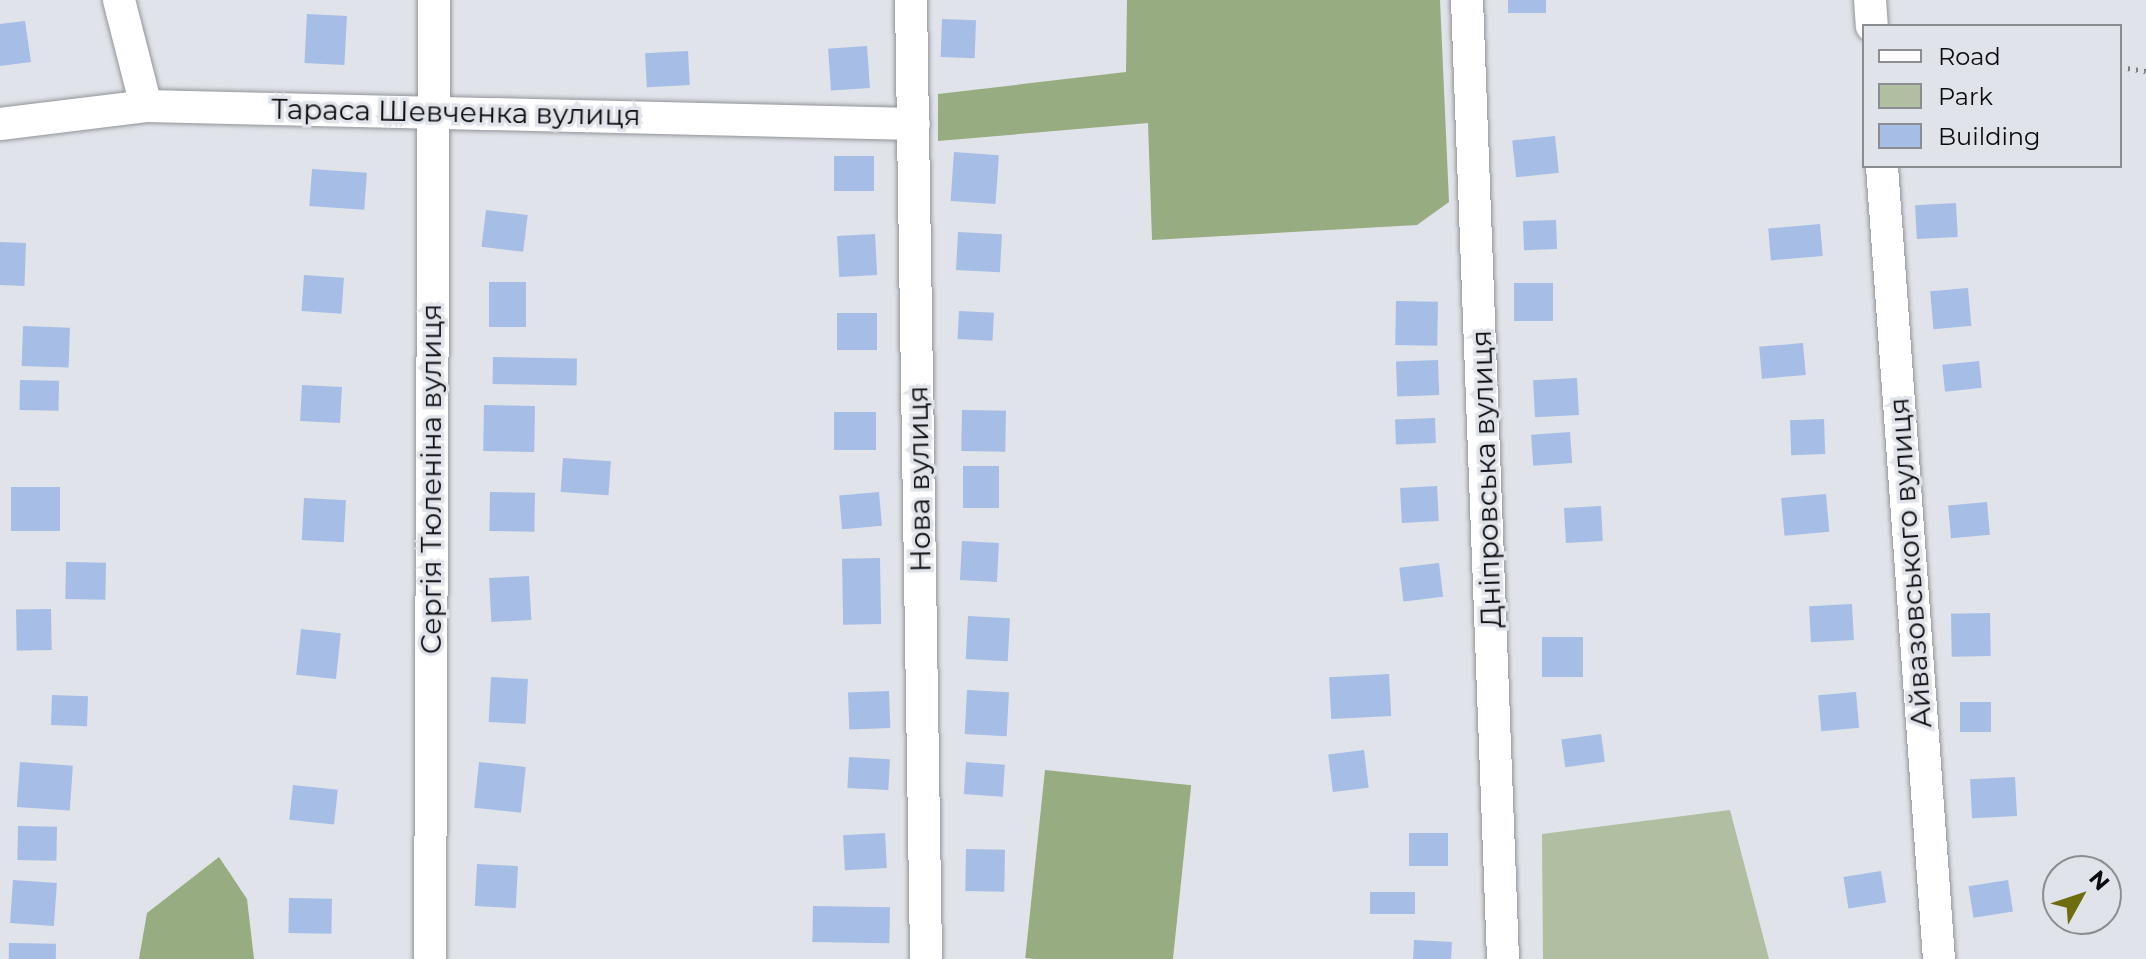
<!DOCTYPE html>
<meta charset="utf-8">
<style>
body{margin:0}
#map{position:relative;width:2146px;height:959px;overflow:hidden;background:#e0e3e9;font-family:Montserrat,sans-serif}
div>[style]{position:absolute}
.green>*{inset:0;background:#b0bea2}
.forest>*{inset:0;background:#98ac81;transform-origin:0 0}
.building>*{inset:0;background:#a6bde6;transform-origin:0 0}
.path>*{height:5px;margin-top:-2.5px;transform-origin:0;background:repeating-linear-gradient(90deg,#7e8084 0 2px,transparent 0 8px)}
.roads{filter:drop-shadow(0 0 2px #919499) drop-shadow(0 0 2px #919499)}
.minor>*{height:32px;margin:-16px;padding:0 16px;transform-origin:16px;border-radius:16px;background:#fff}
span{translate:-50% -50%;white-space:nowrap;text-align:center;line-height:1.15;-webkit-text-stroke:7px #e0e3e9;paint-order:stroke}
.street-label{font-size:28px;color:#0b0c0e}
.legend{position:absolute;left:1862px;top:24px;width:260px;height:144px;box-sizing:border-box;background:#e0e3e9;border:2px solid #8b8d91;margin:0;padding:10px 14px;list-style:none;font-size:24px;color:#0b0c0e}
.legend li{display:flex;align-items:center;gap:16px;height:40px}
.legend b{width:40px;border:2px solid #8b8d91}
.north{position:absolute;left:2042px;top:855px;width:80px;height:80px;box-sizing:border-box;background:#e0e3e9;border:2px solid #8b8d91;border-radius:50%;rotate:50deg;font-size:22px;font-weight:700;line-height:32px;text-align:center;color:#0b0c0e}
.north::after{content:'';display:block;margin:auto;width:28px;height:36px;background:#6e6e11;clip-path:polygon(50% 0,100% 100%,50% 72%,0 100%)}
</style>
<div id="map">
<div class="green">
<i style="clip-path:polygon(1730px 810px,1769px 959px,1543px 959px,1542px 834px)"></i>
</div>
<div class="forest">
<i style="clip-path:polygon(1127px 0,1440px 0,1449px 202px,1417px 225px,1152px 240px,1148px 123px,938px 141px,938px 94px,1126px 72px)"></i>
<i style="left:1045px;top:770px;width:147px;height:189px;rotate:6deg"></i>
<i style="clip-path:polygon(219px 857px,247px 899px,254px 959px,139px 959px,147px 913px)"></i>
</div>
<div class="building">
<i style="left:1508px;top:0;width:38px;height:13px"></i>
<i style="left:307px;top:14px;width:40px;height:49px;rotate:3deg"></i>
<i style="left:942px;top:19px;width:34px;height:38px;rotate:2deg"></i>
<i style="clip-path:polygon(25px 21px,31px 62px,0 66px,0 24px)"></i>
<i style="left:867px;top:46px;width:42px;height:39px;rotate:86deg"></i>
<i style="left:688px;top:51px;width:34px;height:43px;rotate:87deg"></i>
<i style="left:1555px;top:136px;width:37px;height:43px;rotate:84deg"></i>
<i style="left:954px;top:152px;width:45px;height:49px;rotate:4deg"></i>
<i style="left:834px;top:156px;width:40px;height:35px"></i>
<i style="left:312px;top:169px;width:55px;height:37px;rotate:4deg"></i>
<i style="left:1956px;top:203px;width:34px;height:41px;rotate:87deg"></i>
<i style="left:486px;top:210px;width:42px;height:37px;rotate:7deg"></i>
<i style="left:1556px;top:220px;width:29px;height:33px;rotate:88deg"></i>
<i style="left:1820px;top:224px;width:32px;height:52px;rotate:85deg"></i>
<i style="left:958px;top:232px;width:44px;height:38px;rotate:3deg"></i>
<i style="left:875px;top:234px;width:41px;height:38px;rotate:87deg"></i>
<i style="left:0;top:242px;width:26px;height:43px;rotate:2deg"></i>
<i style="left:304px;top:275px;width:40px;height:36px;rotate:4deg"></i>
<i style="left:489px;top:282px;width:37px;height:45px"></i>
<i style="left:1514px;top:283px;width:39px;height:38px"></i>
<i style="left:1968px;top:288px;width:38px;height:38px;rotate:85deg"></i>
<i style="left:1396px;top:301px;width:42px;height:44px;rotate:1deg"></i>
<i style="left:959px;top:311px;width:35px;height:28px;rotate:3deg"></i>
<i style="left:837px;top:313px;width:40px;height:37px"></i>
<i style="left:23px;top:326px;width:47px;height:40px;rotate:2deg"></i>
<i style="left:1803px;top:343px;width:32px;height:44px;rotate:85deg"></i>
<i style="left:493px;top:357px;width:84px;height:27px;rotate:1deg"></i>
<i style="left:1438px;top:360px;width:35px;height:42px;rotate:88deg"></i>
<i style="left:1979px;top:361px;width:27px;height:37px;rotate:84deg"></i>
<i style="left:1577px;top:378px;width:37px;height:44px;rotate:87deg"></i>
<i style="left:20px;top:380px;width:39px;height:30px;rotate:1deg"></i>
<i style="left:302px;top:385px;width:40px;height:36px;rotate:3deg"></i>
<i style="left:484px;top:405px;width:51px;height:46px;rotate:1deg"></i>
<i style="left:962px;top:410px;width:44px;height:41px;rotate:1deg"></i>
<i style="left:834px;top:412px;width:42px;height:38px"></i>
<i style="left:1435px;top:418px;width:25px;height:40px;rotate:88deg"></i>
<i style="left:1824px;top:419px;width:35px;height:34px;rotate:88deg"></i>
<i style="left:1570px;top:432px;width:31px;height:39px;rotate:86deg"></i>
<i style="left:563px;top:458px;width:48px;height:34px;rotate:4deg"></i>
<i style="left:963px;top:466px;width:36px;height:42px"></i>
<i style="left:1437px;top:486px;width:35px;height:37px;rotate:87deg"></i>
<i style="left:11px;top:487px;width:49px;height:44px"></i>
<i style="left:490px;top:492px;width:45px;height:39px;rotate:1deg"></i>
<i style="left:879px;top:492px;width:34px;height:40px;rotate:85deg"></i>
<i style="left:1826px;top:494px;width:38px;height:45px;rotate:85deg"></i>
<i style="left:304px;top:498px;width:42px;height:42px;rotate:3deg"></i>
<i style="left:1987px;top:502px;width:33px;height:39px;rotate:85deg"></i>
<i style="left:1601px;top:506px;width:35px;height:37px;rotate:87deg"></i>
<i style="left:962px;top:541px;width:37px;height:39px;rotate:3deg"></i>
<i style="left:880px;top:558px;width:66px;height:38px;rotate:89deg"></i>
<i style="left:66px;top:562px;width:40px;height:37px;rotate:1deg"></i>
<i style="left:1439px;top:563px;width:34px;height:40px;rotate:83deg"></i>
<i style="left:529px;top:576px;width:44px;height:40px;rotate:87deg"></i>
<i style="left:1852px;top:604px;width:36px;height:43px;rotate:87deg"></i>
<i style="left:51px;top:609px;width:41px;height:35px;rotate:89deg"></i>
<i style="left:1990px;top:613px;width:43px;height:39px;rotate:89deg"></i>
<i style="left:968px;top:616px;width:42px;height:43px;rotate:3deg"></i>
<i style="left:301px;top:629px;width:40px;height:46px;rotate:6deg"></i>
<i style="left:1542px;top:637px;width:41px;height:40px"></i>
<i style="left:1389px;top:674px;width:42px;height:60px;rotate:87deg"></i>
<i style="left:491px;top:677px;width:37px;height:45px;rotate:3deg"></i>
<i style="left:967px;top:690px;width:42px;height:44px;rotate:3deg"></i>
<i style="left:889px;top:691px;width:37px;height:41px;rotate:88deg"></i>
<i style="left:1856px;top:692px;width:36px;height:38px;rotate:85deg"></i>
<i style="left:52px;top:695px;width:36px;height:30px;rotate:2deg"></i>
<i style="left:1960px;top:702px;width:31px;height:30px"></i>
<i style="left:1601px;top:734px;width:28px;height:40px;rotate:82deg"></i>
<i style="left:1364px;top:750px;width:38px;height:36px;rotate:83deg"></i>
<i style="left:849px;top:757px;width:41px;height:31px;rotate:3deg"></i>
<i style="left:20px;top:762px;width:53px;height:45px;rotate:4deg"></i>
<i style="left:479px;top:762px;width:47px;height:46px;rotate:6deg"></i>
<i style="left:966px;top:762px;width:39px;height:32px;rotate:4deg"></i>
<i style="left:2015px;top:777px;width:39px;height:45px;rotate:87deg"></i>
<i style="left:293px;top:785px;width:45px;height:35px;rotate:6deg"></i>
<i style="left:18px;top:826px;width:39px;height:34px;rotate:1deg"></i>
<i style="left:885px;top:833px;width:35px;height:42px;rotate:87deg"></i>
<i style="left:1409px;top:833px;width:39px;height:33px"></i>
<i style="left:966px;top:849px;width:39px;height:42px;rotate:1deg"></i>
<i style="left:477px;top:864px;width:41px;height:42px;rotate:3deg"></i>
<i style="left:1881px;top:871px;width:32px;height:38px;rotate:81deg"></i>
<i style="left:13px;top:880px;width:44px;height:43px;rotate:4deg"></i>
<i style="left:2008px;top:880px;width:32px;height:40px;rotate:81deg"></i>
<i style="left:1370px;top:892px;width:45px;height:22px"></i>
<i style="left:289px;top:898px;width:43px;height:35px;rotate:1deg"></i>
<i style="left:813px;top:906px;width:77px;height:36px;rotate:1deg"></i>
<i style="left:1414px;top:940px;width:38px;height:19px;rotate:3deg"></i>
<i style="left:9px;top:943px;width:47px;height:16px;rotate:1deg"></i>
</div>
<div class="path">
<i style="left:2120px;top:67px;width:26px;rotate:9deg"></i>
</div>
<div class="roads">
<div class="minor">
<i style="left:119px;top:0;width:109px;rotate:75.7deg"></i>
<i style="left:911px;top:0;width:959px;rotate:89.1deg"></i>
<i style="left:1467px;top:0;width:960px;rotate:87.85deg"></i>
<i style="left:1870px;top:0;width:26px;rotate:86deg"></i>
<i style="left:0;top:124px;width:147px;rotate:-7deg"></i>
<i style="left:146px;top:106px;width:768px;rotate:1.34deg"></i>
<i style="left:1882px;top:166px;width:795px;rotate:85.89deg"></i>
<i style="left:430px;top:959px;width:959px;rotate:-89.76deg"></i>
</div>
</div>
<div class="street-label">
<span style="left:456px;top:112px;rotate:1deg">Тараса Шевченка вулиця</span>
<span style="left:431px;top:479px;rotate:-90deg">Сергія Тюленіна вулиця</span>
<span style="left:919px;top:479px;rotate:-91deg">Нова вулиця</span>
<span style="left:1486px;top:479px;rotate:-92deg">Дніпровська вулиця</span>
<span style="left:1910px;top:563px;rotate:-94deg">Айвазовського вулиця</span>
</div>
<ul class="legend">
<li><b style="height:10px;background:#fff"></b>Road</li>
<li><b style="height:22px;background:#b0bea2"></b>Park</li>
<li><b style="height:22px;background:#a6bde6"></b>Building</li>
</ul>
<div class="north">N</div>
</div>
